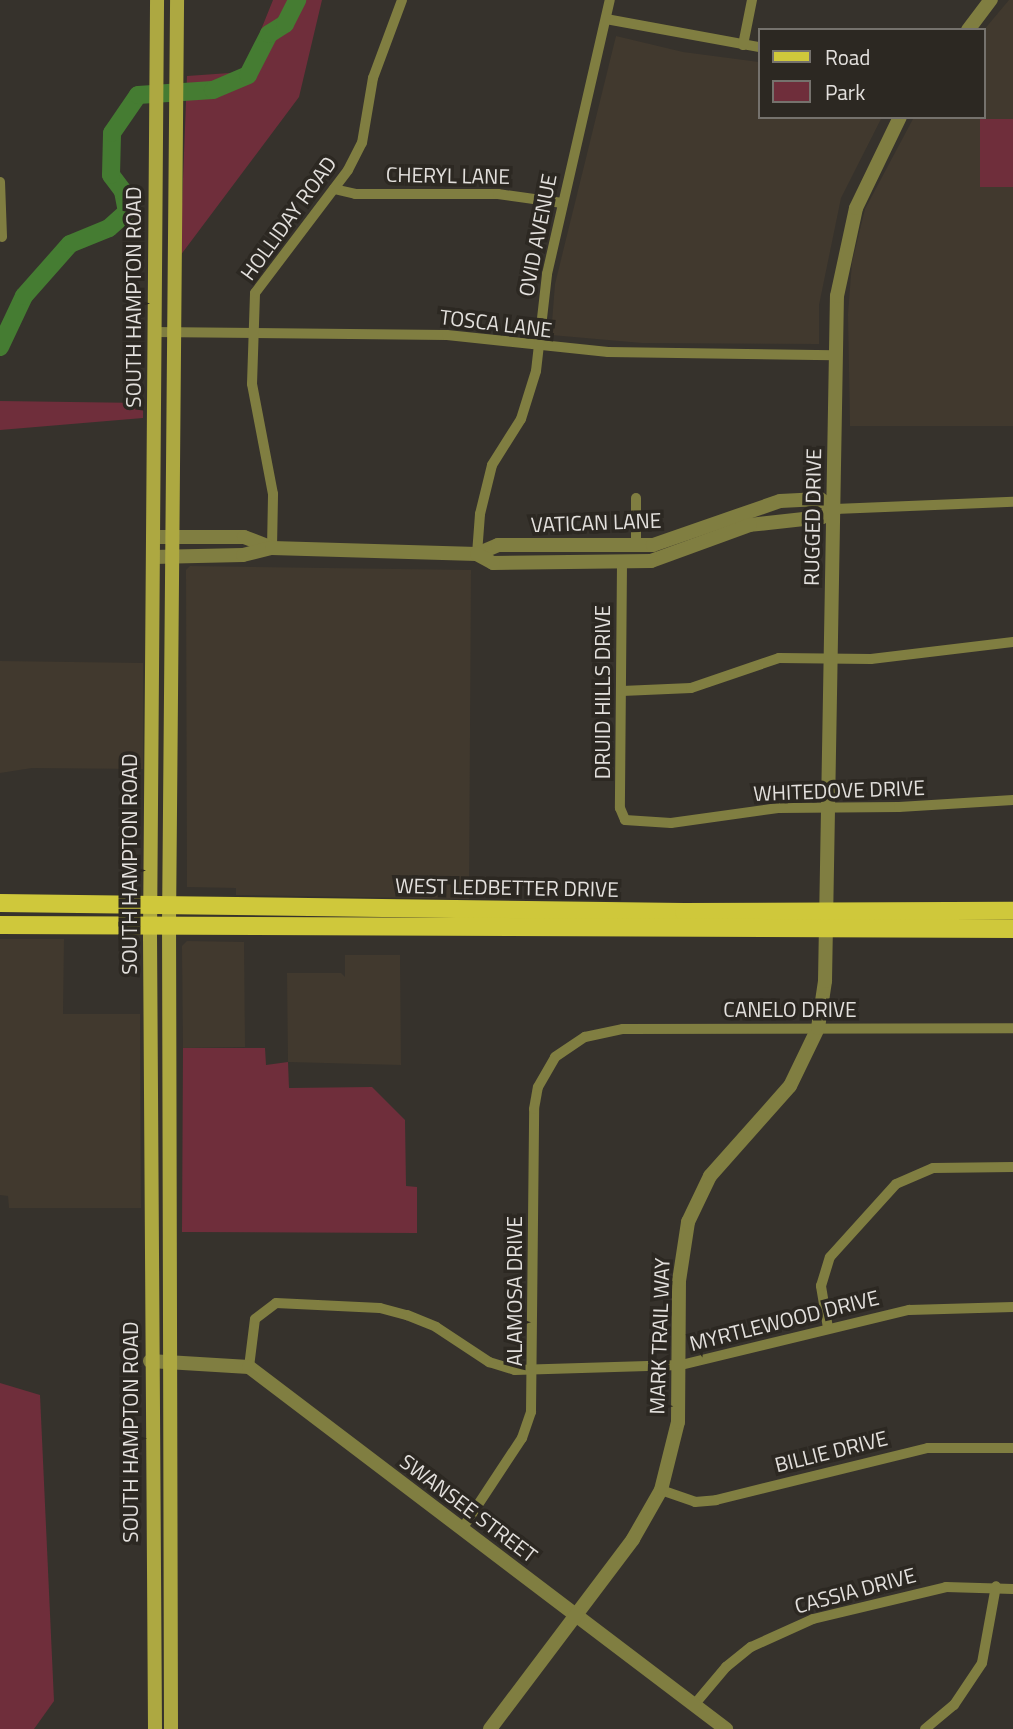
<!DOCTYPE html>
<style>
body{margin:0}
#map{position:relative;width:1013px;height:1729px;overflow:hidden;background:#36322c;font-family:"Titillium Web",sans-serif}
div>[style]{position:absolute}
.built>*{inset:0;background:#41392e}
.green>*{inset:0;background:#6f2e3b;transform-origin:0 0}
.river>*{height:18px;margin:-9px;padding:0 9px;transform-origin:9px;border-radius:9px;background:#457c32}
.minor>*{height:10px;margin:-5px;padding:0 5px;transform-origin:5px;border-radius:5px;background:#807e41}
.tertiary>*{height:14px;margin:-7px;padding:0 7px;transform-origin:7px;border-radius:7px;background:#807e41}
.secondary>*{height:14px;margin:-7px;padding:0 7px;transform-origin:7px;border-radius:7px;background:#ada841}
.primary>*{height:18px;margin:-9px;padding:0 9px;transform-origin:9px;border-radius:9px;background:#cfc83b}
span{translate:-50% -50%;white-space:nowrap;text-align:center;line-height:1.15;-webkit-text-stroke:7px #2c2822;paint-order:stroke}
.street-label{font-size:21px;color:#e3e0dd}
.legend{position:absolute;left:758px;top:28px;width:228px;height:91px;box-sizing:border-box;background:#2c2822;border:2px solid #75726d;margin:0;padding:9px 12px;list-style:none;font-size:21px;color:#e3e0dd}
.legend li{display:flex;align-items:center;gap:14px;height:35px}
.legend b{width:35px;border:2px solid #75726d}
</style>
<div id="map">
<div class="built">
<i style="clip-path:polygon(1009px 0,1013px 0,1013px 426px,850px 426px,848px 314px,852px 262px,865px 209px,914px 117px,983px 117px,983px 31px)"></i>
<i style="clip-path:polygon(616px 36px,683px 52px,759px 62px,759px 117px,882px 117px,841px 198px,819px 305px,819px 344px,642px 343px,551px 335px,555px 284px)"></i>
<i style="clip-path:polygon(190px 566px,471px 570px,469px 899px,236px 895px,236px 888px,187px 887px,186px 570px)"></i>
<i style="clip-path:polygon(0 661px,143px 663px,143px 769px,32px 768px,0 773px)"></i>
<i style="clip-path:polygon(0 939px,64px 939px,63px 1014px,140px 1014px,141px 1208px,9px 1208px,8px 1196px,0 1195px)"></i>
<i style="clip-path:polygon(187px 941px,244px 942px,245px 1047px,183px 1048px,182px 946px)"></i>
<i style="clip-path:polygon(345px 955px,400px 955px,401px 1065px,288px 1062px,287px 973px,341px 973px,345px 977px)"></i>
</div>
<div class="green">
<i style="clip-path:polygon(273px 0,322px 0,299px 97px,180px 256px,187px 76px,244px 72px)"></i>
<i style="left:980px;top:119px;width:33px;height:68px"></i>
<i style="clip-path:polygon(0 401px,143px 403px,143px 418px,0 430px)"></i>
<i style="clip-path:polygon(183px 1048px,265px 1048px,266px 1065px,288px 1062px,289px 1088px,372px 1087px,405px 1120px,406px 1186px,417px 1187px,417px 1233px,182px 1232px)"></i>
<i style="clip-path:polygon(0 1383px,40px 1395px,54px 1701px,34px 1729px,0 1729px)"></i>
</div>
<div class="river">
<i style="left:0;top:347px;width:56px;rotate:-64.8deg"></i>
<i style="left:24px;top:296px;width:69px;rotate:-48.5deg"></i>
<i style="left:70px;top:244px;width:42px;rotate:-22.3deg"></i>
<i style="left:109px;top:228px;width:24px;rotate:-42deg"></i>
<i style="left:127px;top:212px;width:21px;rotate:-101deg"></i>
<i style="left:123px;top:191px;width:20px;rotate:-127deg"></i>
<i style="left:111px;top:175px;width:42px;rotate:-88.6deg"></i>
<i style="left:112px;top:133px;width:46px;rotate:-55.6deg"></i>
<i style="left:138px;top:95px;width:75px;rotate:-3.8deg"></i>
<i style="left:213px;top:90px;width:38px;rotate:-23deg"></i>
<i style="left:248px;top:75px;width:46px;rotate:-62.9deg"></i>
<i style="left:269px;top:34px;width:19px;rotate:-32deg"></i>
<i style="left:285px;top:24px;width:27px;rotate:-63deg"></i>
</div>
<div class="minor">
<i style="left:606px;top:19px;width:156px;rotate:10.4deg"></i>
<i style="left:743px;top:45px;width:46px;rotate:-78.7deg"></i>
<i style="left:0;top:182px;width:55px;rotate:87.9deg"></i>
<i style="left:334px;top:189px;width:22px;rotate:13deg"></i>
<i style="left:355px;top:194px;width:143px"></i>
<i style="left:498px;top:194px;width:65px;rotate:8deg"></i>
<i style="left:154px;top:332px;width:293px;rotate:0.6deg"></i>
<i style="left:447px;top:335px;width:162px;rotate:6deg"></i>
<i style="left:608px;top:352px;width:226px;rotate:0.8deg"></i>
<i style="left:636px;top:498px;width:47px;rotate:90deg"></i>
<i style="left:835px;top:509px;width:178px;rotate:-2.3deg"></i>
<i style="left:272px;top:548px;width:54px;rotate:-88.9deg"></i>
<i style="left:273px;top:494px;width:112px;rotate:-100.8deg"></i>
<i style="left:252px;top:384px;width:91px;rotate:-88.1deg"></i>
<i style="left:255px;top:293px;width:154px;rotate:-52.9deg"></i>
<i style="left:348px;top:170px;width:30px;rotate:-63deg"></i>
<i style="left:362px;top:143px;width:66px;rotate:-80.4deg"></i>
<i style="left:373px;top:78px;width:83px;rotate:-69.6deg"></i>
<i style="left:477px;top:554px;width:40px;rotate:-85.7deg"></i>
<i style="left:480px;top:514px;width:50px;rotate:-76.2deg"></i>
<i style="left:492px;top:465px;width:54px;rotate:-57.8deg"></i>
<i style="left:521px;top:419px;width:50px;rotate:-72.6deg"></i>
<i style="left:536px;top:371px;width:98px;rotate:-83.5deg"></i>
<i style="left:547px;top:274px;width:281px;rotate:-77.1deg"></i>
<i style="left:622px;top:564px;width:244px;rotate:90.5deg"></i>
<i style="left:620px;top:808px;width:13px;rotate:67deg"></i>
<i style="left:625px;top:820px;width:46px;rotate:3.7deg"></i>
<i style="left:671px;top:823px;width:108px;rotate:-8deg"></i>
<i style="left:778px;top:808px;width:121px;rotate:-0.5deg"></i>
<i style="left:899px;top:807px;width:114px;rotate:-3.5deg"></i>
<i style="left:622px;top:691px;width:69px;rotate:-2.5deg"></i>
<i style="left:691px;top:688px;width:93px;rotate:-18.8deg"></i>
<i style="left:779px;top:658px;width:92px;rotate:0.6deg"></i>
<i style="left:871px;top:659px;width:143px;rotate:-6.8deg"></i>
<i style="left:828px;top:1328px;width:43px;rotate:-99.5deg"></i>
<i style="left:821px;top:1286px;width:30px;rotate:-73deg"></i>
<i style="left:830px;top:1257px;width:98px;rotate:-47.9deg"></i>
<i style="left:896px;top:1184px;width:40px;rotate:-23.4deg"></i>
<i style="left:933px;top:1168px;width:80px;rotate:-0.7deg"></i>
<i style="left:249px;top:1367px;width:48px;rotate:-82.9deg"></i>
<i style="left:255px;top:1319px;width:26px;rotate:-37deg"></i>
<i style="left:276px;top:1303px;width:104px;rotate:2.8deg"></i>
<i style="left:380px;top:1308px;width:28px;rotate:15deg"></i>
<i style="left:407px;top:1315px;width:31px;rotate:22deg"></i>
<i style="left:436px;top:1327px;width:64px;rotate:33.4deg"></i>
<i style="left:489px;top:1362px;width:27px;rotate:17deg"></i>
<i style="left:515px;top:1370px;width:166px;rotate:-1.7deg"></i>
<i style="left:681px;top:1365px;width:235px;rotate:-13.6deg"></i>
<i style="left:909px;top:1310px;width:104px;rotate:-1.7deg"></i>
<i style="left:661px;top:1490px;width:36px;rotate:19deg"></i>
<i style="left:695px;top:1502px;width:21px;rotate:-5deg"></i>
<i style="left:716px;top:1500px;width:218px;rotate:-13.8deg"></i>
<i style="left:928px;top:1448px;width:85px"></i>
<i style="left:462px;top:1529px;width:109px;rotate:-56.6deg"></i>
<i style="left:522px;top:1438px;width:28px;rotate:-71deg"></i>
<i style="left:531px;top:1412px;width:303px;rotate:-89.4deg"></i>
<i style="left:534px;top:1109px;width:22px;rotate:-80deg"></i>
<i style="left:538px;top:1087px;width:34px;rotate:-60deg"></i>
<i style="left:555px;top:1057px;width:36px;rotate:-34deg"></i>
<i style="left:585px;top:1037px;width:39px;rotate:-12deg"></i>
<i style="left:623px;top:1029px;width:390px;rotate:-0.1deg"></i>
<i style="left:694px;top:1705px;width:50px;rotate:-49.9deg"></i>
<i style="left:726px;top:1667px;width:32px;rotate:-39deg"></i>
<i style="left:751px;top:1647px;width:68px;rotate:-24.3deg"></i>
<i style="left:813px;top:1619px;width:137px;rotate:-13.5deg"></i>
<i style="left:946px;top:1587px;width:67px;rotate:1.7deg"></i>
<i style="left:925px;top:1729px;width:38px;rotate:-40deg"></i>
<i style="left:954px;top:1705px;width:50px;rotate:-56.3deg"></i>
<i style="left:982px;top:1663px;width:78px;rotate:-79.7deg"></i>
</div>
<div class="tertiary">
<i style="left:968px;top:30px;width:38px;rotate:-53deg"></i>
<i style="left:153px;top:537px;width:91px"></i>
<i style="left:244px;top:537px;width:30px;rotate:21deg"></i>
<i style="left:153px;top:557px;width:90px;rotate:-1.3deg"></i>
<i style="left:243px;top:555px;width:30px;rotate:-14deg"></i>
<i style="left:272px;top:548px;width:205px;rotate:1.7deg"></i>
<i style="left:477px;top:554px;width:23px;rotate:-23deg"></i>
<i style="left:498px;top:545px;width:155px"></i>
<i style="left:653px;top:545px;width:134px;rotate:-19.1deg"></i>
<i style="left:780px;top:501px;width:40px;rotate:-2.9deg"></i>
<i style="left:820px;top:499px;width:18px;rotate:34deg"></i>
<i style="left:835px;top:509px;width:15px;rotate:148deg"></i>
<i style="left:822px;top:517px;width:72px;rotate:173.7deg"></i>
<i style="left:750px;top:525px;width:105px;rotate:160deg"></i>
<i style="left:651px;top:561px;width:158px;rotate:179.3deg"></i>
<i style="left:493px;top:563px;width:18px;rotate:-151deg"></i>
<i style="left:150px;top:1361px;width:99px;rotate:3.5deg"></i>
<i style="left:249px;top:1367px;width:599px;rotate:37.2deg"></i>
<i style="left:490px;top:1729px;width:238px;rotate:-53deg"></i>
<i style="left:633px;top:1539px;width:56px;rotate:-60.3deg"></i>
<i style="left:661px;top:1490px;width:70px;rotate:-76deg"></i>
<i style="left:678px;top:1422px;width:141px;rotate:-89.6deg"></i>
<i style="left:679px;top:1281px;width:60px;rotate:-81.3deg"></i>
<i style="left:688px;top:1222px;width:51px;rotate:-64.4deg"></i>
<i style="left:710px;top:1176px;width:120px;rotate:-48.4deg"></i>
<i style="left:790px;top:1086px;width:64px;rotate:-64.2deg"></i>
<i style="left:818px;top:1028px;width:48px;rotate:-81.5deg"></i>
<i style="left:825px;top:981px;width:685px;rotate:-89deg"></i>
<i style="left:837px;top:296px;width:90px;rotate:-77.8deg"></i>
<i style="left:856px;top:208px;width:101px;rotate:-64.2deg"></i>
</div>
<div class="secondary">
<i style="left:155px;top:1729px;width:791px;rotate:-90.36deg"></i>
<i style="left:150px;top:938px;width:938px;rotate:-89.57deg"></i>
<i style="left:171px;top:1729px;width:804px;rotate:-90.14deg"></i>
<i style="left:169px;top:925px;width:925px;rotate:-89.5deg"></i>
</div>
<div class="primary">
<i style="left:0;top:903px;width:684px;rotate:0.75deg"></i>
<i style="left:684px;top:912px;width:329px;rotate:-0.2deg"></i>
<i style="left:0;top:925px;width:1013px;rotate:0.23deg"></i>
</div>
<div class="street-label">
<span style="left:448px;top:175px;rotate:1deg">CHERYL LANE</span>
<span style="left:288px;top:218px;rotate:-54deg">HOLLIDAY ROAD</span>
<span style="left:537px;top:235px;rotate:-79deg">OVID AVENUE</span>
<span style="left:133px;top:297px;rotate:-90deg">SOUTH HAMPTON ROAD</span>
<span style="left:496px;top:323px;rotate:7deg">TOSCA LANE</span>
<span style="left:812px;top:517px;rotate:-89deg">RUGGED DRIVE</span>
<span style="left:596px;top:522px;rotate:-2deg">VATICAN LANE</span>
<span style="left:602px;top:692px;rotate:-90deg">DRUID HILLS DRIVE</span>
<span style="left:839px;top:790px;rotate:-2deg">WHITEDOVE DRIVE</span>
<span style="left:129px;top:864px;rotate:-90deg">SOUTH HAMPTON ROAD</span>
<span style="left:507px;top:887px;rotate:1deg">WEST LEDBETTER DRIVE</span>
<span style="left:790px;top:1009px">CANELO DRIVE</span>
<span style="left:514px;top:1291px;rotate:-90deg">ALAMOSA DRIVE</span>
<span style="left:784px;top:1320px;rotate:-14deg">MYRTLEWOOD DRIVE</span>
<span style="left:659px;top:1336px;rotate:-88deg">MARK TRAIL WAY</span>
<span style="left:130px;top:1432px;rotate:-90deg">SOUTH HAMPTON ROAD</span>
<span style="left:831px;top:1451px;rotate:-14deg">BILLIE DRIVE</span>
<span style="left:469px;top:1508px;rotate:37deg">SWANSEE STREET</span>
<span style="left:855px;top:1590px;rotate:-15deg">CASSIA DRIVE</span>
</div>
<ul class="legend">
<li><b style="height:9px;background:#cfc83b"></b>Road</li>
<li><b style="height:19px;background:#6f2e3b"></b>Park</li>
</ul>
</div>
